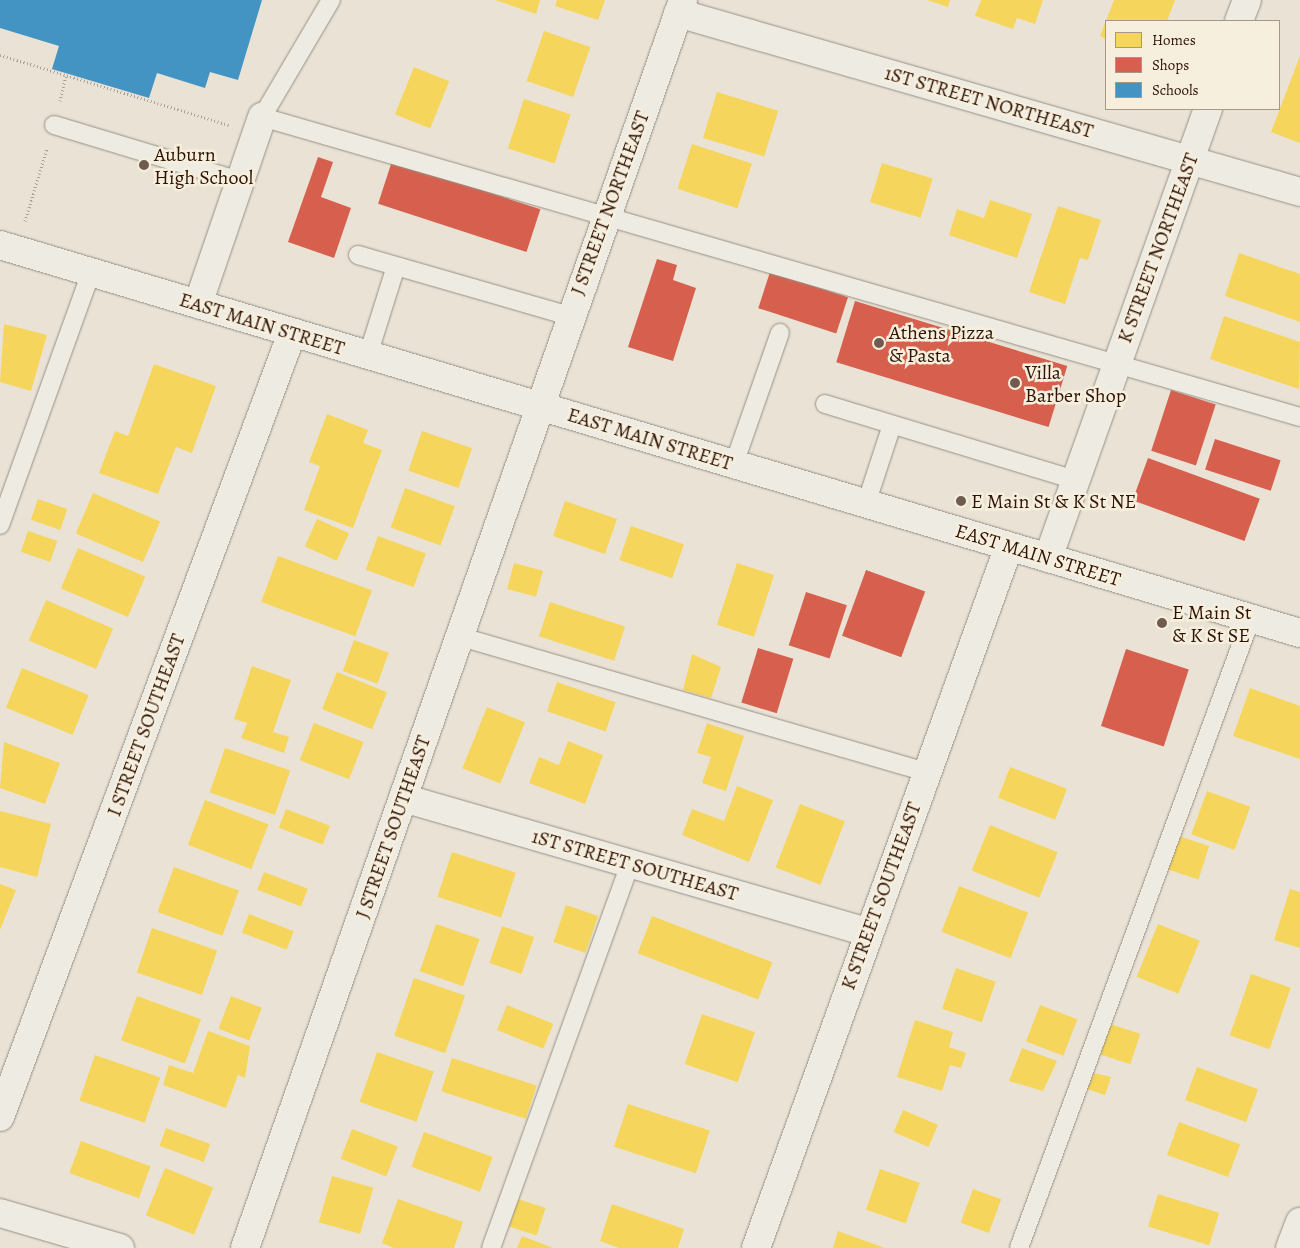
<!DOCTYPE html>
<style>
body{margin:0}
#map{position:relative;width:1300px;height:1248px;overflow:hidden;background:#eae3d5;font-family:Alegreya,serif}
div>[style]{position:absolute}
.homes>*{inset:0;background:#f6d55c;transform-origin:0 0}
.shops>*{inset:0;background:#d6604d;transform-origin:0 0}
.schools>*{inset:0;background:#4393c3}
.path>*{height:3px;margin-top:-1.5px;transform-origin:0;background:repeating-linear-gradient(90deg,#a9a29b 0 1px,transparent 0 3.5px)}
.roads{filter:drop-shadow(0 0 1px #978f85) drop-shadow(0 0 1px #978f85)}
.lane>*{height:18px;margin:-9px;padding:0 9px;transform-origin:9px;border-radius:9px;background:#eeebe3}
.street>*{height:28px;margin:-14px;padding:0 14px;transform-origin:14px;border-radius:14px;background:#eeebe3}
.secondary>*{height:28px;margin:-14px;padding:0 14px;transform-origin:14px;border-radius:14px;background:#eeebe3}
.dots>*{width:14px;height:14px;translate:-50% -50%;box-sizing:border-box;border:2px solid #f7efde;border-radius:50%}
span{translate:-50% -50%;white-space:nowrap;text-align:center;line-height:1.15;-webkit-text-stroke:5px #f7efde;paint-order:stroke}
.street-label{font-size:20px;color:#2f1305}
.poi-label{font-size:20px;color:#2f1305}
.left{translate:0 -50%;text-align:left}
.legend{position:absolute;left:1105px;top:20px;width:175px;height:90px;box-sizing:border-box;background:#f7efde;border:1px solid #a79787;margin:0;padding:6px 9px;list-style:none;font-size:15px;color:#2f1305}
.legend li{display:flex;align-items:center;gap:10px;height:25px}
.legend b{width:25px;border:1px solid #a79787}
</style>
<div id="map">
<div class="homes">
<i style="clip-path:polygon(495px 0,540px 0,536px 14px)"></i>
<i style="clip-path:polygon(557px 0,605px 0,598px 20px,555px 6px)"></i>
<i style="clip-path:polygon(927px 0,950px 0,948px 7px)"></i>
<i style="clip-path:polygon(981px 0,1043px 0,1035px 24px,1017px 18px,1013px 29px,975px 16px)"></i>
<i style="clip-path:polygon(1114px 0,1175px 0,1167px 21px,1106px 21px,1106px 39px,1100px 36px)"></i>
<i style="left:544px;top:31px;width:49px;height:53px;rotate:19deg"></i>
<i style="clip-path:polygon(1300px 56px,1300px 143px,1271px 132px)"></i>
<i style="left:414px;top:67px;width:38px;height:51px;rotate:22deg"></i>
<i style="left:717px;top:92px;width:64px;height:48px;rotate:17deg"></i>
<i style="left:524px;top:99px;width:49px;height:52px;rotate:18deg"></i>
<i style="left:692px;top:144px;width:63px;height:47px;rotate:18deg"></i>
<i style="left:882px;top:163px;width:53px;height:41px;rotate:17deg"></i>
<i style="clip-path:polygon(990px 200px,1032px 214px,1017px 258px,949px 235px,957px 209px,984px 218px)"></i>
<i style="clip-path:polygon(1058px 206px,1101px 220px,1088px 260px,1080px 258px,1065px 304px,1029px 292px)"></i>
<i style="clip-path:polygon(1239px 253px,1300px 274px,1300px 322px,1225px 296px)"></i>
<i style="clip-path:polygon(1224px 316px,1300px 342px,1299px 389px,1210px 359px)"></i>
<i style="clip-path:polygon(4px 324px,47px 335px,31px 391px,0 382px)"></i>
<i style="clip-path:polygon(154px 364px,216px 386px,192px 453px,176px 447px,158px 494px,99px 473px,115px 431px,128px 436px)"></i>
<i style="clip-path:polygon(327px 414px,368px 430px,363px 443px,382px 450px,353px 528px,304px 510px,320px 466px,309px 462px)"></i>
<i style="left:422px;top:431px;width:53px;height:42px;rotate:19deg"></i>
<i style="left:405px;top:488px;width:53px;height:42px;rotate:20deg"></i>
<i style="left:93px;top:493px;width:73px;height:44px;rotate:23deg"></i>
<i style="left:38px;top:499px;width:31px;height:22px;rotate:19deg"></i>
<i style="left:565px;top:501px;width:55px;height:37px;rotate:19deg"></i>
<i style="left:317px;top:519px;width:35px;height:30px;rotate:24deg"></i>
<i style="left:631px;top:526px;width:56px;height:36px;rotate:19deg"></i>
<i style="left:28px;top:531px;width:31px;height:22px;rotate:19deg"></i>
<i style="left:378px;top:536px;width:51px;height:36px;rotate:20deg"></i>
<i style="left:78px;top:548px;width:73px;height:44px;rotate:23deg"></i>
<i style="left:278px;top:556px;width:100px;height:49px;rotate:20deg"></i>
<i style="left:514px;top:563px;width:30px;height:27px;rotate:15deg"></i>
<i style="left:737px;top:563px;width:39px;height:65px;rotate:18deg"></i>
<i style="left:46px;top:600px;width:73px;height:44px;rotate:23deg"></i>
<i style="left:550px;top:602px;width:79px;height:36px;rotate:18deg"></i>
<i style="left:354px;top:640px;width:37px;height:33px;rotate:20deg"></i>
<i style="clip-path:polygon(692px 654px,721px 667px,711px 698px,683px 690px)"></i>
<i style="clip-path:polygon(252px 666px,291px 680px,273px 732px,289px 737px,284px 753px,241px 738px,247px 723px,234px 719px)"></i>
<i style="left:22px;top:668px;width:72px;height:43px;rotate:22deg"></i>
<i style="left:337px;top:672px;width:54px;height:40px;rotate:22deg"></i>
<i style="left:557px;top:682px;width:62px;height:31px;rotate:19deg"></i>
<i style="clip-path:polygon(1250px 688px,1300px 706px,1300px 759px,1233px 736px)"></i>
<i style="left:487px;top:707px;width:41px;height:66px;rotate:22deg"></i>
<i style="left:314px;top:723px;width:53px;height:40px;rotate:21deg"></i>
<i style="clip-path:polygon(707px 723px,744px 736px,726px 791px,702px 783px,711px 757px,697px 753px)"></i>
<i style="clip-path:polygon(568px 741px,603px 755px,585px 804px,529px 783px,539px 757px,559px 765px)"></i>
<i style="clip-path:polygon(4px 742px,60px 763px,45px 804px,0 788px)"></i>
<i style="left:225px;top:748px;width:69px;height:47px;rotate:19deg"></i>
<i style="left:1010px;top:767px;width:61px;height:33px;rotate:21deg"></i>
<i style="clip-path:polygon(737px 786px,773px 800px,749px 862px,682px 835px,692px 809px,724px 821px)"></i>
<i style="left:1207px;top:791px;width:46px;height:46px;rotate:20deg"></i>
<i style="left:205px;top:800px;width:68px;height:48px;rotate:21deg"></i>
<i style="left:800px;top:804px;width:48px;height:68px;rotate:21deg"></i>
<i style="left:286px;top:809px;width:47px;height:20px;rotate:21deg"></i>
<i style="clip-path:polygon(0 811px,51px 824px,37px 877px,0 867px)"></i>
<i style="left:990px;top:825px;width:73px;height:49px;rotate:22deg"></i>
<i style="left:1175px;top:835px;width:36px;height:35px;rotate:18deg"></i>
<i style="left:452px;top:852px;width:67px;height:47px;rotate:18deg"></i>
<i style="left:174px;top:867px;width:69px;height:48px;rotate:20deg"></i>
<i style="left:264px;top:872px;width:47px;height:19px;rotate:21deg"></i>
<i style="clip-path:polygon(0 884px,16px 890px,0 930px)"></i>
<i style="left:959px;top:886px;width:74px;height:49px;rotate:21deg"></i>
<i style="clip-path:polygon(1290px 889px,1300px 892px,1300px 948px,1274px 940px)"></i>
<i style="left:566px;top:905px;width:34px;height:39px;rotate:19deg"></i>
<i style="left:249px;top:914px;width:48px;height:20px;rotate:21deg"></i>
<i style="left:652px;top:916px;width:129px;height:40px;rotate:21deg"></i>
<i style="left:436px;top:924px;width:46px;height:50px;rotate:19deg"></i>
<i style="left:1158px;top:924px;width:45px;height:57px;rotate:22deg"></i>
<i style="left:502px;top:926px;width:34px;height:39px;rotate:19deg"></i>
<i style="left:152px;top:928px;width:69px;height:47px;rotate:19deg"></i>
<i style="left:956px;top:968px;width:42px;height:43px;rotate:19deg"></i>
<i style="left:1251px;top:974px;width:42px;height:65px;rotate:19deg"></i>
<i style="left:414px;top:978px;width:54px;height:61px;rotate:19deg"></i>
<i style="left:137px;top:996px;width:68px;height:47px;rotate:20deg"></i>
<i style="left:231px;top:996px;width:33px;height:35px;rotate:21deg"></i>
<i style="left:507px;top:1005px;width:50px;height:27px;rotate:22deg"></i>
<i style="left:1040px;top:1005px;width:40px;height:39px;rotate:21deg"></i>
<i style="left:702px;top:1014px;width:56px;height:53px;rotate:19deg"></i>
<i style="clip-path:polygon(915px 1020px,953px 1032px,949px 1047px,966px 1053px,961px 1068px,950px 1065px,942px 1091px,897px 1077px)"></i>
<i style="left:1107px;top:1023px;width:35px;height:32px;rotate:18deg"></i>
<i style="clip-path:polygon(208px 1031px,250px 1046px,245px 1078px,238px 1075px,226px 1108px,163px 1085px,169px 1065px,193px 1073px)"></i>
<i style="clip-path:polygon(1022px 1048px,1057px 1061px,1043px 1091px,1009px 1081px)"></i>
<i style="left:377px;top:1052px;width:60px;height:53px;rotate:19deg"></i>
<i style="left:95px;top:1055px;width:69px;height:48px;rotate:19deg"></i>
<i style="left:452px;top:1058px;width:89px;height:35px;rotate:18deg"></i>
<i style="left:1197px;top:1067px;width:65px;height:35px;rotate:20deg"></i>
<i style="clip-path:polygon(1094px 1073px,1111px 1077px,1105px 1095px,1087px 1089px)"></i>
<i style="left:628px;top:1104px;width:86px;height:45px;rotate:18deg"></i>
<i style="left:903px;top:1110px;width:38px;height:24px;rotate:23deg"></i>
<i style="left:1179px;top:1122px;width:65px;height:35px;rotate:20deg"></i>
<i style="left:166px;top:1128px;width:47px;height:19px;rotate:20deg"></i>
<i style="left:352px;top:1129px;width:49px;height:32px;rotate:21deg"></i>
<i style="left:424px;top:1132px;width:73px;height:37px;rotate:20deg"></i>
<i style="left:81px;top:1141px;width:74px;height:34px;rotate:20deg"></i>
<i style="left:165px;top:1168px;width:52px;height:51px;rotate:22deg"></i>
<i style="left:880px;top:1169px;width:42px;height:43px;rotate:19deg"></i>
<i style="left:332px;top:1176px;width:43px;height:48px;rotate:16deg"></i>
<i style="left:973px;top:1189px;width:30px;height:36px;rotate:20deg"></i>
<i style="left:1158px;top:1194px;width:64px;height:34px;rotate:17deg"></i>
<i style="clip-path:polygon(398px 1199px,463px 1222px,454px 1248px,394px 1248px,382px 1243px)"></i>
<i style="left:518px;top:1199px;width:29px;height:29px;rotate:18deg"></i>
<i style="clip-path:polygon(612px 1204px,684px 1229px,678px 1248px,619px 1248px,600px 1241px)"></i>
<i style="clip-path:polygon(838px 1231px,885px 1248px,833px 1248px)"></i>
<i style="clip-path:polygon(522px 1236px,553px 1248px,517px 1248px)"></i>
</div>
<div class="shops">
<i style="clip-path:polygon(318px 157px,333px 162px,321px 197px,351px 208px,334px 258px,288px 242px)"></i>
<i style="left:392px;top:161px;width:156px;height:45px;rotate:18deg"></i>
<i style="clip-path:polygon(657px 259px,677px 265px,673px 280px,696px 288px,673px 361px,628px 347px)"></i>
<i style="left:770px;top:272px;width:82px;height:38px;rotate:18deg"></i>
<i style="left:855px;top:301px;width:222px;height:64px;rotate:17deg"></i>
<i style="left:1171px;top:390px;width:47px;height:64px;rotate:18deg"></i>
<i style="left:1215px;top:439px;width:69px;height:32px;rotate:18deg"></i>
<i style="left:1148px;top:458px;width:119px;height:45px;rotate:20deg"></i>
<i style="left:866px;top:570px;width:63px;height:70px;rotate:20deg"></i>
<i style="left:806px;top:592px;width:43px;height:56px;rotate:18deg"></i>
<i style="left:758px;top:648px;width:37px;height:57px;rotate:17deg"></i>
<i style="left:1126px;top:649px;width:66px;height:81px;rotate:18deg"></i>
</div>
<div class="schools">
<i style="clip-path:polygon(0 0,262px 0,238px 80px,210px 72px,205px 88px,157px 73px,149px 98px,52px 69px,59px 46px,0 28px)"></i>
</div>
<div class="path">
<i style="left:0;top:55px;width:239px;rotate:17deg"></i>
<i style="left:60px;top:101px;width:27px;rotate:-77deg"></i>
<i style="left:25px;top:221px;width:76px;rotate:-73.2deg"></i>
</div>
<div class="roads">
<div class="lane">
<i style="left:331px;top:0;width:136px;rotate:120.5deg"></i>
<i style="left:262px;top:117px;width:1080px;rotate:16.12deg"></i>
<i style="left:54px;top:125px;width:194px;rotate:16.8deg"></i>
<i style="left:358px;top:255px;width:220px;rotate:16.1deg"></i>
<i style="left:368px;top:355px;width:93px;rotate:-72.5deg"></i>
<i style="left:825px;top:404px;width:261px;rotate:16.9deg"></i>
<i style="left:734px;top:464px;width:139px;rotate:-70.7deg"></i>
<i style="left:866px;top:504px;width:83px;rotate:-71.8deg"></i>
<i style="left:0;top:525px;width:269px;rotate:-70.2deg"></i>
<i style="left:458px;top:636px;width:487px;rotate:16.2deg"></i>
<i style="left:491px;top:1248px;width:409px;rotate:-70.1deg"></i>
<i style="left:1019px;top:1248px;width:671px;rotate:-69.78deg"></i>
</div>
<div class="street">
<i style="left:678px;top:13px;width:647px;rotate:16.05deg"></i>
<i style="left:1239px;top:21px;width:22px;rotate:-69deg"></i>
<i style="left:198px;top:304px;width:198px;rotate:-71.1deg"></i>
<i style="left:1048px;top:558px;width:477px;rotate:-70.4deg"></i>
<i style="left:403px;top:798px;width:484px;rotate:16.1deg"></i>
<i style="left:0;top:1117px;width:837px;rotate:-69.57deg"></i>
<i style="left:0;top:1213px;width:125px;rotate:16.3deg"></i>
<i style="left:245px;top:1248px;width:1323px;rotate:-70.66deg"></i>
<i style="left:756px;top:1248px;width:746px;rotate:-70.18deg"></i>
<i style="left:1290px;top:1248px;width:28px;rotate:-69deg"></i>
</div>
<div class="secondary">
<i style="left:0;top:245px;width:1357px;rotate:16.62deg"></i>
</div>
</div>
<div class="dots">
<i style="left:144px;top:165px;background:#705c4e"></i>
<i style="left:879px;top:343px;background:#705c4e"></i>
<i style="left:1015px;top:383px;background:#705c4e"></i>
<i style="left:961px;top:501px;background:#705c4e"></i>
<i style="left:1162px;top:623px;background:#705c4e"></i>
</div>
<div class="street-label">
<span style="left:989px;top:102px;rotate:16deg">1ST STREET NORTHEAST</span>
<span style="left:610px;top:203px;rotate:-70deg">J STREET NORTHEAST</span>
<span style="left:1158px;top:248px;rotate:-70deg">K STREET NORTHEAST</span>
<span style="left:262px;top:324px;rotate:17deg">EAST MAIN STREET</span>
<span style="left:650px;top:439px;rotate:17deg">EAST MAIN STREET</span>
<span style="left:1038px;top:555px;rotate:17deg">EAST MAIN STREET</span>
<span style="left:146px;top:725px;rotate:-70deg">I STREET SOUTHEAST</span>
<span style="left:393px;top:827px;rotate:-71deg">J STREET SOUTHEAST</span>
<span style="left:635px;top:865px;rotate:16deg">1ST STREET SOUTHEAST</span>
<span style="left:881px;top:896px;rotate:-70deg">K STREET SOUTHEAST</span>
</div>
<div class="poi-label">
<span class="left" style="left:154px;top:166px">Auburn<br>High School</span>
<span class="left" style="left:889px;top:344px">Athens Pizza<br>&amp; Pasta</span>
<span class="left" style="left:1025px;top:384px">Villa<br>Barber Shop</span>
<span class="left" style="left:971px;top:501px">E Main St &amp; K St NE</span>
<span class="left" style="left:1172px;top:624px">E Main St<br>&amp; K St SE</span>
</div>
<ul class="legend">
<li><b style="height:14px;background:#f6d55c"></b>Homes</li>
<li><b style="height:14px;background:#d6604d"></b>Shops</li>
<li><b style="height:14px;background:#4393c3"></b>Schools</li>
</ul>
</div>
